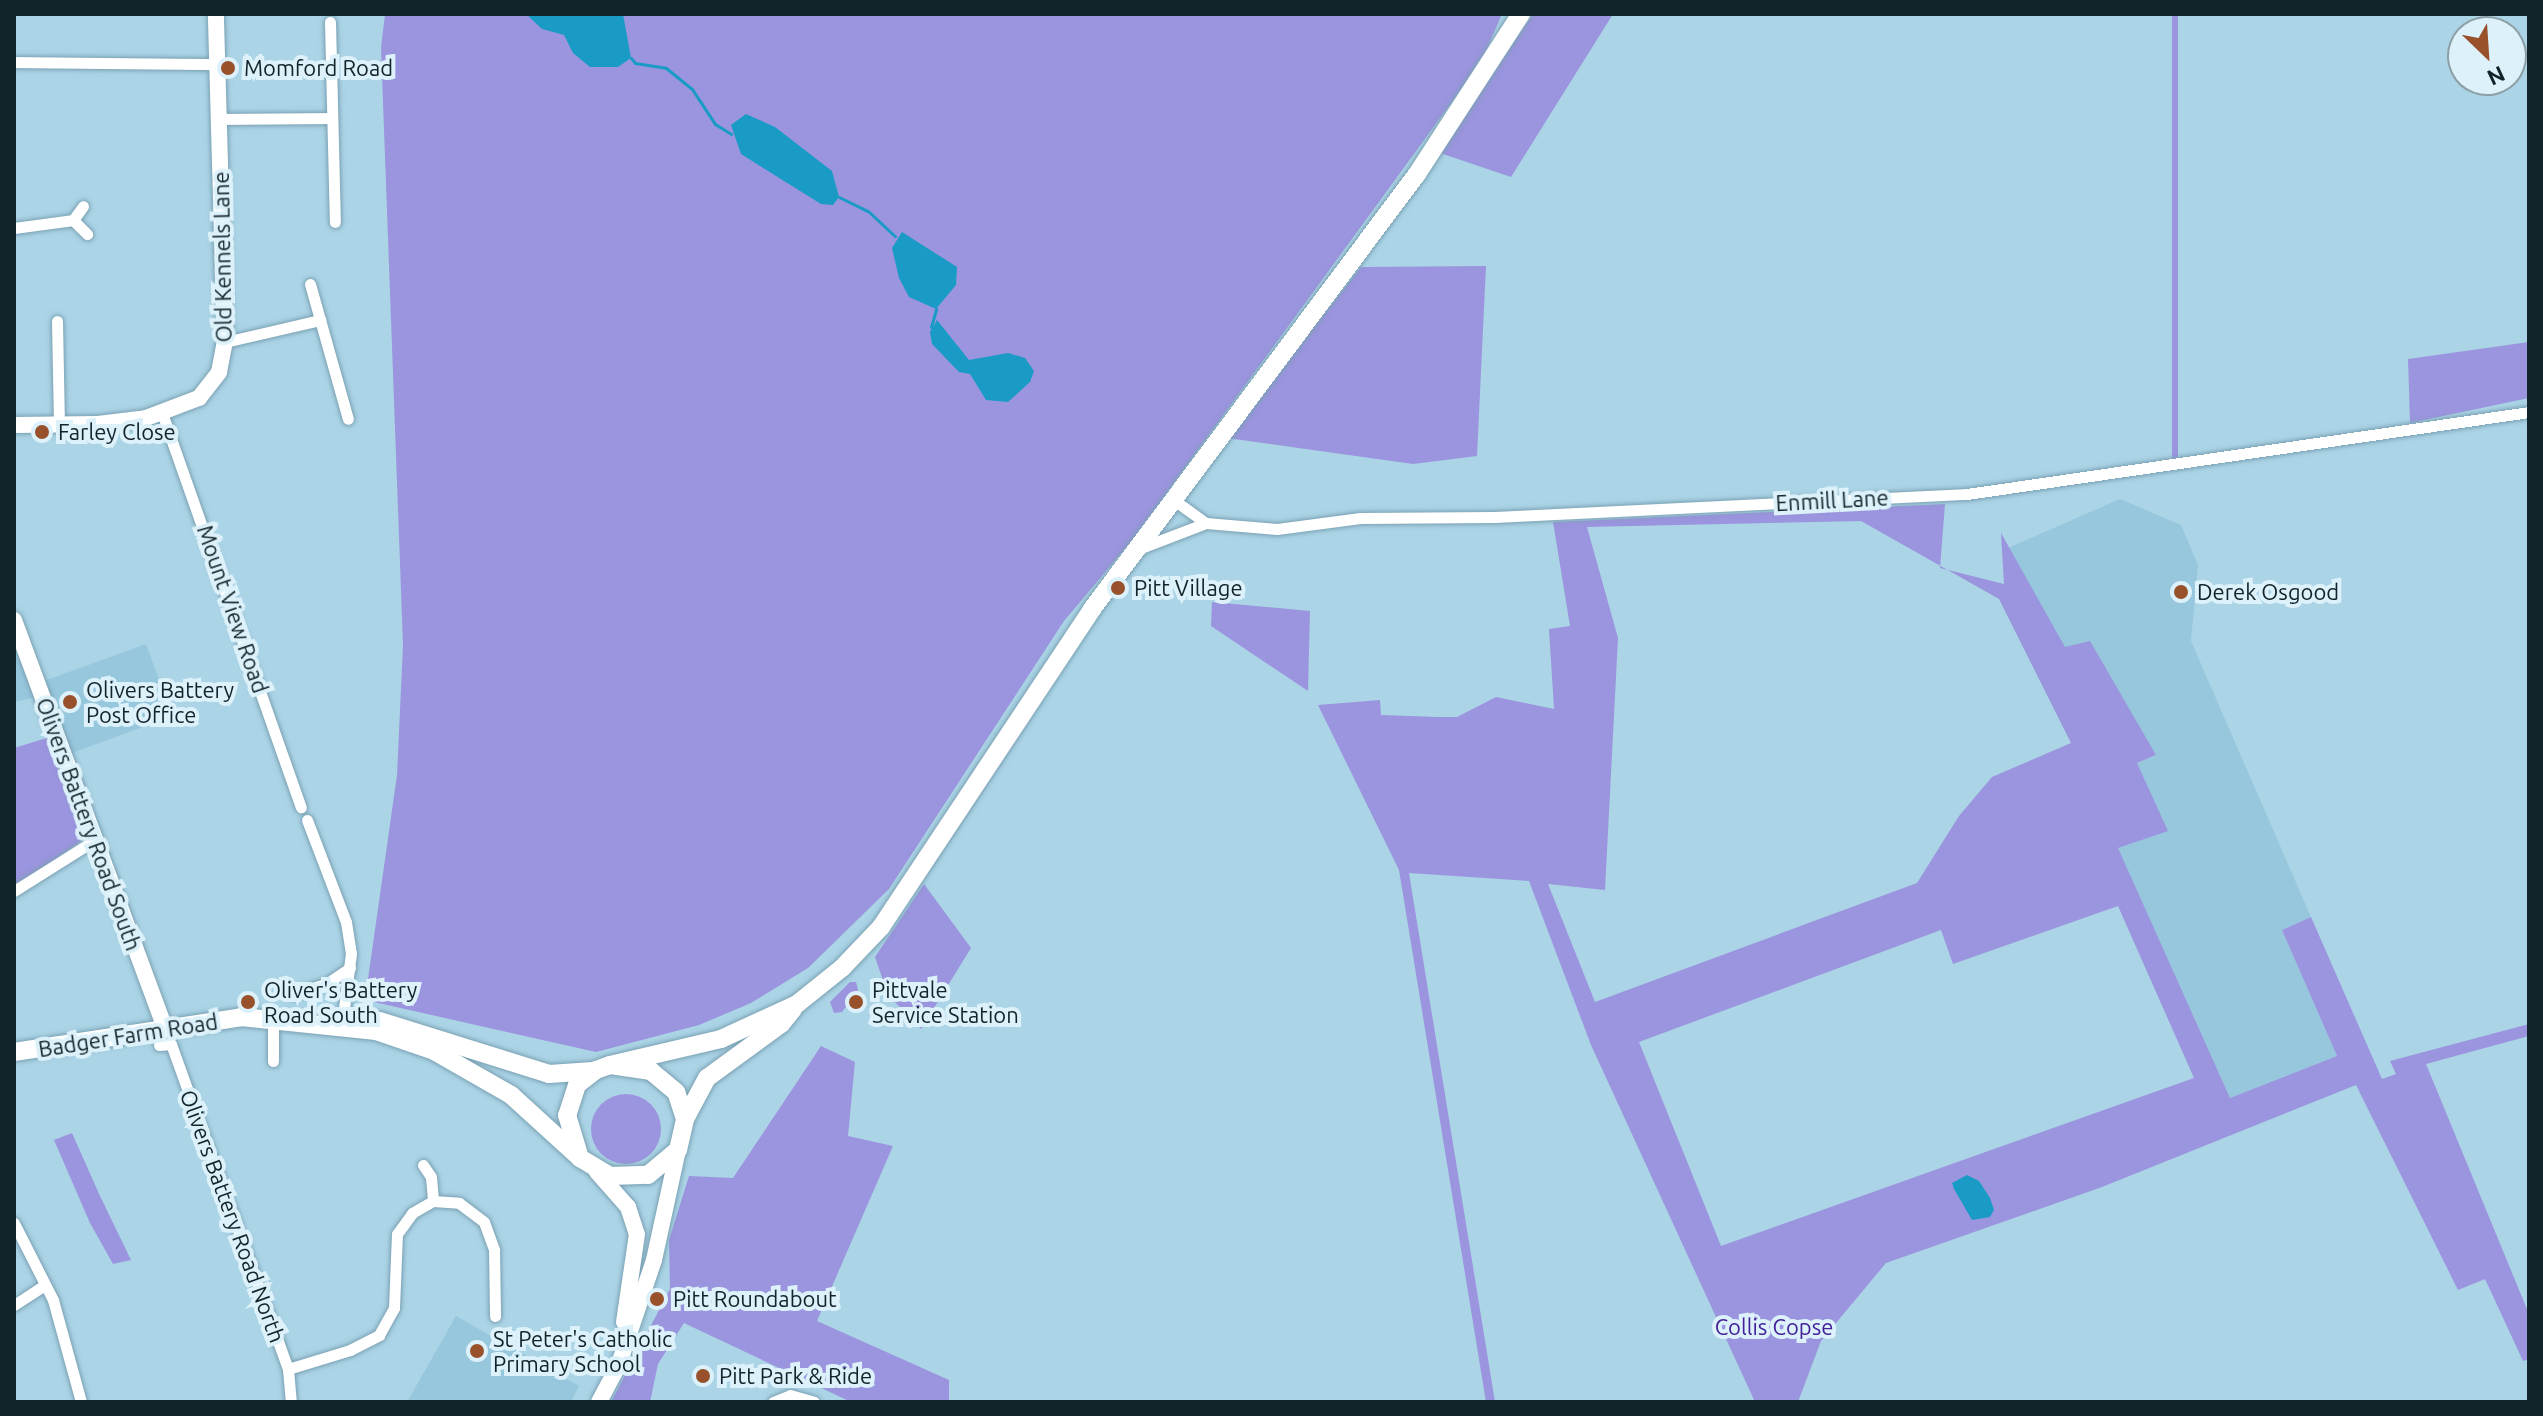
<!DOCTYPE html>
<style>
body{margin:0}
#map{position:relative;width:2543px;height:1416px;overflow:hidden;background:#abd4e6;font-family:Ubuntu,sans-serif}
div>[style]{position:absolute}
.built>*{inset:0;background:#97c7dd;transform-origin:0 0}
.green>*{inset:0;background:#9b94de;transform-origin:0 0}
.round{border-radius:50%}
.water>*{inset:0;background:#199bc6}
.stream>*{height:3px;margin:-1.5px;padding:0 1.5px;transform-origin:1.5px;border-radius:1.5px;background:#199bc6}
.roads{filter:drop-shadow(0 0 2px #7aa1b3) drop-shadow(0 0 2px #7aa1b3)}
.street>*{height:11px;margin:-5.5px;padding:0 5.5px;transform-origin:5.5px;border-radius:5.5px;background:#fff}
.secondary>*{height:16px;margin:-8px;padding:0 8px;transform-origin:8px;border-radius:8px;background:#fff}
.primary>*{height:18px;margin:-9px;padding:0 9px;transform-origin:9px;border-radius:9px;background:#fff}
.dots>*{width:22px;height:22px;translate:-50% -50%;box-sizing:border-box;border:4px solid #dcf1fa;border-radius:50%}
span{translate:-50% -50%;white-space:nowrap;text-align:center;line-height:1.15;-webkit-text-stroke:8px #dcf1fa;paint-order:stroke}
.poi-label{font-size:22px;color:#13232a}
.left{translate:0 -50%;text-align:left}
.street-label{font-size:22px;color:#13232a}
.park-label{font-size:22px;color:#442199}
.frame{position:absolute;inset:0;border:16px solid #13232a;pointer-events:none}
.north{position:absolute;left:2447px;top:16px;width:80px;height:80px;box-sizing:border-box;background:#dcf1fa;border:2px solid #8c9fa7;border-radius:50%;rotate:155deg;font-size:22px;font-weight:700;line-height:32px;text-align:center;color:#13232a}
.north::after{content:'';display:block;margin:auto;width:28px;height:36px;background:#98512a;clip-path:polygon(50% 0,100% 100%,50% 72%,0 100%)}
</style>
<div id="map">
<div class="built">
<i style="clip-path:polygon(2120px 499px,2181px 525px,2198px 565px,2191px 641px,2311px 917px,2282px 930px,2337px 1056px,2230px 1098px,2117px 848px,2137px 763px,2155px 756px,2065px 648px,2008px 548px)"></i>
<i style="clip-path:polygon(14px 644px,36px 697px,14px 702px)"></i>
<i style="left:146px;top:644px;width:77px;height:110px;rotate:70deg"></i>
<i style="clip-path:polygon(456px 1316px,579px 1386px,571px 1402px,407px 1402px)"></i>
</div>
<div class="green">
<i style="clip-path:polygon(385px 14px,1502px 14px,1481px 62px,1133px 539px,1064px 621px,889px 889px,808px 968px,751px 1003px,699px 1025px,596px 1052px,365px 1000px,397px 775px,403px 645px,381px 48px)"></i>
<i style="clip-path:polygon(1533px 14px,1613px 14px,1511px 177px,1440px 153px)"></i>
<i style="left:2172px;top:14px;width:6px;height:455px"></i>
<i style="clip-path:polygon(1486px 266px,1477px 456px,1413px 464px,1227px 438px,1361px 267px)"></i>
<i style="clip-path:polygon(2529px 342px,2529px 398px,2410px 423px,2408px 359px)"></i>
<i style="clip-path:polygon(evenodd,1945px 504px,1940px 568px,2004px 584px,2001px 533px,2065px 647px,2090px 641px,2156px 755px,2137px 763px,2168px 831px,2118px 848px,2230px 1098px,2337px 1056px,2282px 930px,2311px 917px,2382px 1079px,2396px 1074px,2390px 1061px,2529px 1024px,2529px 1036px,2426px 1064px,2529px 1314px,2529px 1359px,2523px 1361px,2485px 1279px,2458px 1290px,2356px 1085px,2102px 1187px,1886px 1263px,1821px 1341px,1798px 1402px,1755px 1402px,1591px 1045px,1529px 881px,1409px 873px,1495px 1402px,1486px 1402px,1399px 870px,1318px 705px,1380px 700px,1381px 715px,1437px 717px,1457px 717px,1496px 697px,1554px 709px,1549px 629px,1570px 626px,1553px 522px,1945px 504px,1861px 521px,1999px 599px,2071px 743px,1992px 777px,1959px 816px,1917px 883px,1595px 1002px,1548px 884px,1605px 890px,1618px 638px,1587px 527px,1861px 521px,1945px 504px,2118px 906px,2194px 1078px,1721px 1246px,1639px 1042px,1941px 930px,1953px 964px,2118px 906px)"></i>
<i style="clip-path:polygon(1212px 602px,1310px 611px,1308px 691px,1211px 626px)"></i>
<i style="clip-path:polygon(50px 737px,88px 836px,14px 889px,14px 748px)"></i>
<i style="clip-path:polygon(924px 884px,971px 948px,921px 1029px,888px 995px,875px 957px)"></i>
<i style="clip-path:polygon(850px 982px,856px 982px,858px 990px,842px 1012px,834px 1013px,830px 1002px)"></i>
<i style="clip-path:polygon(821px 1046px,855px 1062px,848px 1136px,893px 1146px,817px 1321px,949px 1380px,949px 1402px,851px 1402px,684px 1323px,658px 1364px,650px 1402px,611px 1402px,670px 1289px,669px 1240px,689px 1176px,733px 1178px)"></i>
<i class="round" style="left:591px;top:1094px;width:70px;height:70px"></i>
<i style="clip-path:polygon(72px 1133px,100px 1196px,131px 1260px,113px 1264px,90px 1223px,54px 1140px)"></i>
</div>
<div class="water">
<i style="clip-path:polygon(526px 14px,623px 14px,631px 58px,618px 67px,590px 67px,573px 53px,564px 35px,542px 29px)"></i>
<i style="clip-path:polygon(746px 114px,775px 127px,832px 171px,839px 197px,833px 205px,821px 204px,741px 154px,731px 125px)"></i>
<i style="clip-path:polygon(902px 232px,957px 267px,956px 285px,936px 309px,909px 297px,899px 278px,892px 248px)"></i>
<i style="clip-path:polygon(937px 320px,969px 360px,1008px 353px,1025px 358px,1034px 371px,1030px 382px,1008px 402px,986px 400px,970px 374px,959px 372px,932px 344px,930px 332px)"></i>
<i style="clip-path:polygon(1967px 1175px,1979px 1181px,1990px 1198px,1994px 1210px,1990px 1217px,1972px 1220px,1954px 1189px,1952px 1183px)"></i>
</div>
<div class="stream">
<i style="left:631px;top:58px;width:6px;rotate:51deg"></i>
<i style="left:635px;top:63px;width:31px;rotate:9deg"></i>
<i style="left:666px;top:68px;width:33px;rotate:39deg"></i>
<i style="left:692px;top:89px;width:42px;rotate:56.7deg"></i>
<i style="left:715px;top:124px;width:19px;rotate:32deg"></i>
<i style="left:839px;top:197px;width:32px;rotate:26deg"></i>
<i style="left:868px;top:211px;width:37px;rotate:43deg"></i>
<i style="left:931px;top:327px;width:19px;rotate:-74deg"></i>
</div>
<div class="roads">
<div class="street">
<i style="left:330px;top:22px;width:200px;rotate:88.6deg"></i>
<i style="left:14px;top:62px;width:205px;rotate:0.6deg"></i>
<i style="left:220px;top:119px;width:111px;rotate:-0.5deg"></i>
<i style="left:73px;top:220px;width:17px;rotate:-54deg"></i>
<i style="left:14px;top:228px;width:60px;rotate:-7.7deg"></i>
<i style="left:73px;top:220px;width:20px;rotate:45deg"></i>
<i style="left:310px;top:284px;width:140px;rotate:74.3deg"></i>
<i style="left:57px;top:321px;width:103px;rotate:88.9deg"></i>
<i style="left:225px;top:342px;width:98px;rotate:-13deg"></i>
<i style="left:162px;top:413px;width:418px;rotate:70.6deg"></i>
<i style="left:1174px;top:500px;width:39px;rotate:36deg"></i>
<i style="left:1138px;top:549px;width:73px;rotate:-20.9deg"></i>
<i style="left:1206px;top:523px;width:71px;rotate:4.8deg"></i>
<i style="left:1277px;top:529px;width:84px;rotate:-7.5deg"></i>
<i style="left:1360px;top:518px;width:135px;rotate:-0.4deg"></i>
<i style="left:1495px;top:517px;width:473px;rotate:-2.8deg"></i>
<i style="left:1967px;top:494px;width:568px;rotate:-8.3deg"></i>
<i style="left:307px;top:820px;width:109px;rotate:69.1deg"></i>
<i style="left:346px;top:922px;width:31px;rotate:81deg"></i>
<i style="left:351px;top:953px;width:64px;rotate:97.2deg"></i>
<i style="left:343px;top:1016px;width:17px;rotate:36deg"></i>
<i style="left:14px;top:891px;width:96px;rotate:-32.2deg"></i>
<i style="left:293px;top:994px;width:34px;rotate:-17deg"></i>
<i style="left:326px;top:984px;width:29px;rotate:-34deg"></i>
<i style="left:159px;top:1045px;width:12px;rotate:-5deg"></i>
<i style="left:171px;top:1044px;width:345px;rotate:70.2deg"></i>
<i style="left:288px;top:1369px;width:33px;rotate:85deg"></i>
<i style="left:273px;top:1061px;width:44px;rotate:-90deg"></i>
<i style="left:423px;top:1165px;width:14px;rotate:56deg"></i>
<i style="left:431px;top:1177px;width:24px;rotate:85deg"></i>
<i style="left:14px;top:1223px;width:86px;rotate:63.1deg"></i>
<i style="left:53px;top:1300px;width:106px;rotate:74.6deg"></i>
<i style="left:14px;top:1305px;width:35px;rotate:-33deg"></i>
<i style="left:288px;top:1369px;width:65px;rotate:-17deg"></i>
<i style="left:350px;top:1350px;width:33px;rotate:-27deg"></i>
<i style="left:379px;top:1335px;width:31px;rotate:-61deg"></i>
<i style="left:394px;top:1308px;width:74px;rotate:-87.7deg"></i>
<i style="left:397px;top:1234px;width:26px;rotate:-54deg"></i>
<i style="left:412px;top:1213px;width:24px;rotate:-30deg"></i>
<i style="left:433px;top:1201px;width:26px;rotate:4deg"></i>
<i style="left:459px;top:1203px;width:31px;rotate:37deg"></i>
<i style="left:484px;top:1222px;width:30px;rotate:70deg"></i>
<i style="left:494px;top:1250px;width:66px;rotate:89.1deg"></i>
<i style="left:773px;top:1402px;width:18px;rotate:-22deg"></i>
<i style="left:790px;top:1395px;width:25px;rotate:16deg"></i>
</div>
<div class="secondary">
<i style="left:14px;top:425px;width:84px;rotate:-0.7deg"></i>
<i style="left:98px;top:424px;width:48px;rotate:-7.1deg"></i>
<i style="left:146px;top:418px;width:57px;rotate:-20.7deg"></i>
<i style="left:199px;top:398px;width:33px;rotate:-52deg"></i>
<i style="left:219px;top:372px;width:31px;rotate:-79deg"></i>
<i style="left:225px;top:342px;width:328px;rotate:-91.6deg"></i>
<i style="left:14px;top:620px;width:435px;rotate:69.7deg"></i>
<i style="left:597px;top:1172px;width:47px;rotate:48.5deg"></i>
<i style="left:628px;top:1207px;width:28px;rotate:72deg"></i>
<i style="left:637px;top:1234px;width:89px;rotate:98.4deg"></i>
<i style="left:599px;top:1402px;width:43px;rotate:-62.2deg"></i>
<i style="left:619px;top:1364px;width:110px;rotate:-71.4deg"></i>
<i style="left:654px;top:1260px;width:113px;rotate:-77.7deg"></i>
</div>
<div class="primary">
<i style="left:241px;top:1017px;width:136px;rotate:5.9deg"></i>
<i style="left:376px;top:1031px;width:61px;rotate:19deg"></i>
<i style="left:434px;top:1051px;width:89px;rotate:29.7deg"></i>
<i style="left:511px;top:1095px;width:93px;rotate:42.4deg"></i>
<i style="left:580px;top:1158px;width:35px;rotate:31deg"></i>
<i style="left:610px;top:1176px;width:38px;rotate:-2deg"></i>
<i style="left:648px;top:1175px;width:39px;rotate:-40deg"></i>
<i style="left:678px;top:1150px;width:32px;rotate:-77deg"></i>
<i style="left:685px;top:1119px;width:28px;rotate:-108deg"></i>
<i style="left:676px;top:1092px;width:33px;rotate:-140deg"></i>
<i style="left:651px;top:1071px;width:41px;rotate:-171.7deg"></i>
<i style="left:610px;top:1065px;width:15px;rotate:160deg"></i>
<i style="left:596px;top:1070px;width:24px;rotate:142deg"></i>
<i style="left:577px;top:1085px;width:32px;rotate:108deg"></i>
<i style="left:567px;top:1115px;width:45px;rotate:73.2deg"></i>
<i style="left:380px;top:1021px;width:177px;rotate:17.4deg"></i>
<i style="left:549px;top:1074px;width:44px;rotate:-3.9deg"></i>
<i style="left:14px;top:1052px;width:239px;rotate:-8.7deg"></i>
<i style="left:610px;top:1065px;width:114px;rotate:-13.2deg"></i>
<i style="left:721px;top:1039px;width:84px;rotate:-24.7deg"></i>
<i style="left:797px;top:1004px;width:58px;rotate:-38.7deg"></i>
<i style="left:842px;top:968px;width:57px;rotate:-46.4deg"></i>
<i style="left:881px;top:927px;width:382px;rotate:-56.4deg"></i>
<i style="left:1092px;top:609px;width:543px;rotate:-53.24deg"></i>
<i style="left:1417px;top:174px;width:191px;rotate:-57deg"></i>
<i style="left:685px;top:1119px;width:47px;rotate:-61.8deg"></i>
<i style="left:707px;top:1078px;width:92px;rotate:-36.1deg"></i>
<i style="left:781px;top:1024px;width:19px;rotate:-51deg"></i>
</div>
</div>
<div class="dots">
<i style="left:228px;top:68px;background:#98512a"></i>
<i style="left:42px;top:432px;background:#98512a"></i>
<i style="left:1118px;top:588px;background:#98512a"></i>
<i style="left:2181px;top:592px;background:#98512a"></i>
<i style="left:70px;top:702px;background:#98512a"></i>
<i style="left:248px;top:1002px;background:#98512a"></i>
<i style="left:856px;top:1002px;background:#98512a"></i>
<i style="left:657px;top:1299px;background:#98512a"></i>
<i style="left:477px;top:1351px;background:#98512a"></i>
<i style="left:703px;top:1376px;background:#98512a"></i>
</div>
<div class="poi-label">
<span class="left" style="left:244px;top:68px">Momford Road</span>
<span class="left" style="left:58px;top:432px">Farley Close</span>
<span class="left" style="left:1134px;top:588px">Pitt Village</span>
<span class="left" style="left:2197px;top:592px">Derek Osgood</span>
<span class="left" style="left:86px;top:702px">Olivers Battery<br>Post Office</span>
<span class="left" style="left:264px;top:1002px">Oliver's Battery<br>Road South</span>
<span class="left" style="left:872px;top:1002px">Pittvale<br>Service Station</span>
<span class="left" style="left:673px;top:1299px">Pitt Roundabout</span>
<span class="left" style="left:493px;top:1351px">St Peter's Catholic<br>Primary School</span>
<span class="left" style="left:719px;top:1376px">Pitt Park &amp; Ride</span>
</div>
<div class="street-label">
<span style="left:222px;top:257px;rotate:-91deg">Old Kennels Lane</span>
<span style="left:1832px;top:500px;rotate:-3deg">Enmill Lane</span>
<span style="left:233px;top:609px;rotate:71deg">Mount View Road</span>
<span style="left:89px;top:824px;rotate:70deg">Olivers Battery Road South</span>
<span style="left:128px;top:1035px;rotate:-9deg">Badger Farm Road</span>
<span style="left:233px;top:1216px;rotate:70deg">Olivers Battery Road North</span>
</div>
<div class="park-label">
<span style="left:1774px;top:1327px">Collis Copse</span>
</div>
<div class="frame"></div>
<div class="north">N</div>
</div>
